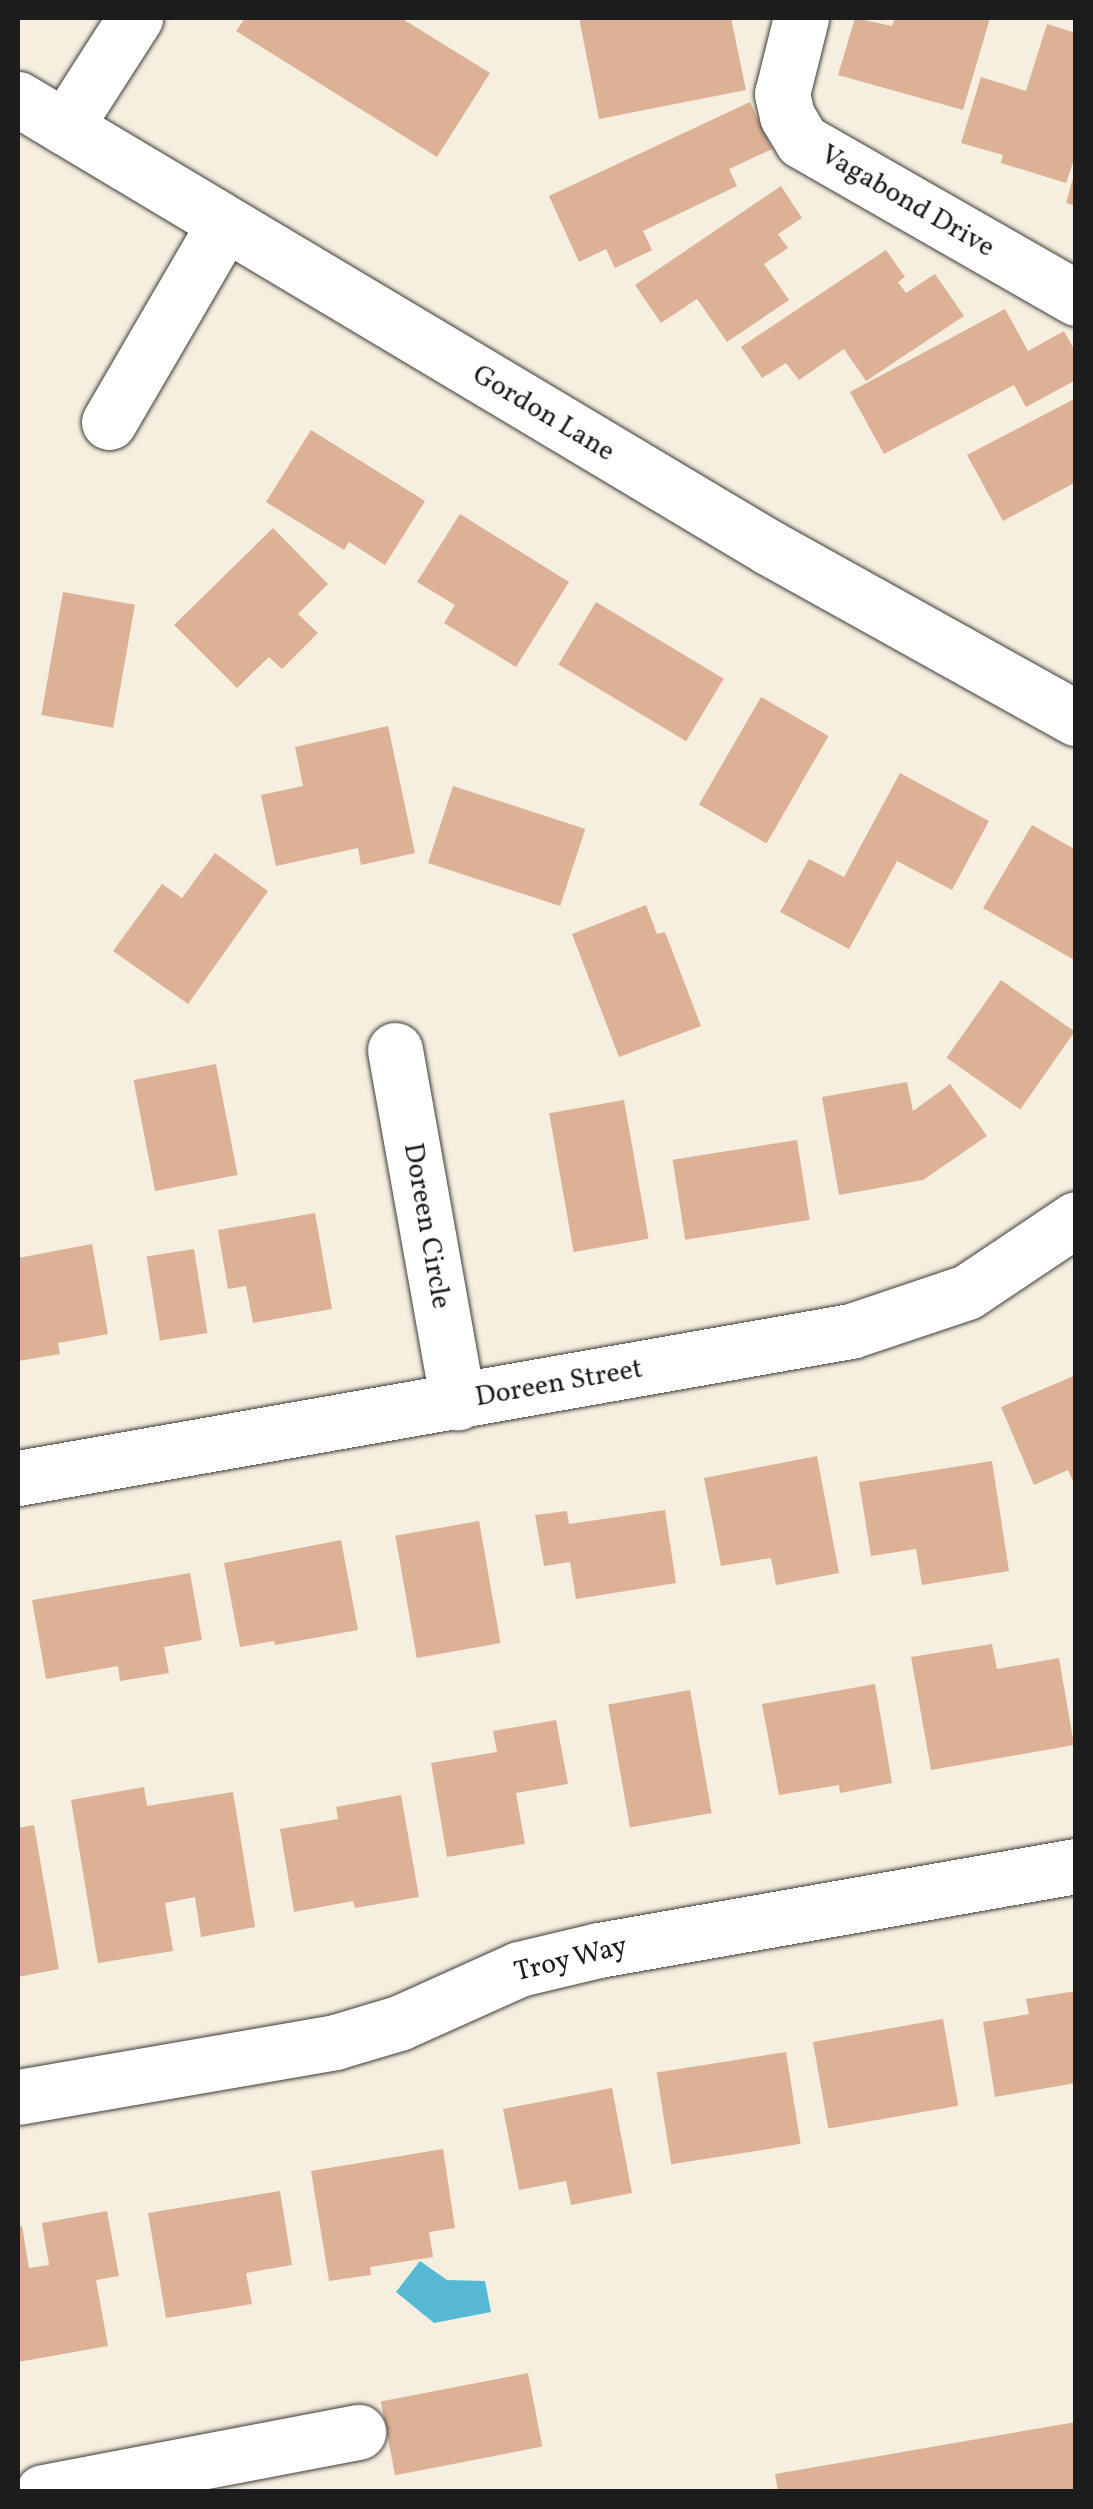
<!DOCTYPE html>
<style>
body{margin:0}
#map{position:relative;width:1093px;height:2509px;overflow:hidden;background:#f6efdf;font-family:Vollkorn,serif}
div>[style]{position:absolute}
.water>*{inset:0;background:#56b8d4}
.building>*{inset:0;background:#dcb196;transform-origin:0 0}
.roads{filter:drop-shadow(0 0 2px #3d3c39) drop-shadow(0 0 2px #3d3c39)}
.minor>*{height:55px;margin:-27.5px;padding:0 27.5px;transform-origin:27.5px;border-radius:27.5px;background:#fff}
span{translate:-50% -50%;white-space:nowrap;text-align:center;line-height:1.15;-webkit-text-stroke:10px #fff;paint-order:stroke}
.street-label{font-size:28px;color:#1c1c1c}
.frame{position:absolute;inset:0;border:20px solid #1c1c1c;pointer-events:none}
</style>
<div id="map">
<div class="water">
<i style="clip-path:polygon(420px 2261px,447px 2280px,485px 2281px,491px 2312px,434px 2323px,396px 2292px)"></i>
</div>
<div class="building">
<i style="clip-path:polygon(245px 18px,401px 18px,490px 73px,437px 157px,236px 31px)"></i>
<i style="clip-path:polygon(579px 18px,731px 18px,746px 90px,599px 119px)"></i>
<i style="clip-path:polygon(855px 18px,892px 26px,895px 18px,990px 18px,963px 110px,838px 75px)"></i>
<i style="clip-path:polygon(1047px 24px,1076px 33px,1076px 154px,1066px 183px,1001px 163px,1003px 155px,961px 143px,981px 77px,1026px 91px)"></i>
<i style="clip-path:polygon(750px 102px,772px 149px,729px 169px,737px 186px,643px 231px,652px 250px,615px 268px,606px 249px,579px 262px,549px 196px)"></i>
<i style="clip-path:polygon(1074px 175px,1076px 175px,1076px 206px,1066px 203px)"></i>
<i style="clip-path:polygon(781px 186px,802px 218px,778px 234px,788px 248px,764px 264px,789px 300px,727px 342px,697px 299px,661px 323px,635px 285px)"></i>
<i style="clip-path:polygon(886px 250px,905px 277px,898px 282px,906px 293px,935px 274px,964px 316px,866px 381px,844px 349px,799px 380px,786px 363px,762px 378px,741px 347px)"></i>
<i style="clip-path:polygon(1005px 309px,1028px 351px,1064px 331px,1076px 353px,1076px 380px,1026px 407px,1014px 385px,884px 454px,850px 392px)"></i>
<i style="clip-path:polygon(1076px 398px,1076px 482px,1003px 521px,967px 455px)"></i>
<i style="clip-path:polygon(311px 430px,425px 501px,385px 565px,349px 542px,344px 550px,266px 502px)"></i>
<i style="clip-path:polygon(460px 514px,569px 582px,516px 667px,444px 623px,455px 605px,417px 582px)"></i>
<i style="clip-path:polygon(273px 528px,328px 584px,298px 614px,318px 633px,282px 669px,269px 657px,237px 688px,174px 625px)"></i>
<i style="left:63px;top:592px;width:73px;height:125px;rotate:10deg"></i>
<i style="left:596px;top:602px;width:149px;height:73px;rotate:31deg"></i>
<i style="left:761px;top:697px;width:78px;height:124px;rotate:30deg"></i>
<i style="clip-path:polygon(388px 726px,415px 853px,361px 865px,358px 848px,276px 866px,261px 795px,303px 786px,295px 747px)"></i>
<i style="clip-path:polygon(900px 773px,989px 821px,952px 890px,897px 861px,849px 949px,780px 912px,809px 859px,844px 877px)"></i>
<i style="left:453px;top:786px;width:139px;height:81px;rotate:18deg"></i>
<i style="clip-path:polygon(1032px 825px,1076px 850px,1076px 961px,983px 908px)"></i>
<i style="clip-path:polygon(215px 853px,268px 891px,188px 1004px,113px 951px,162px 884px,182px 898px)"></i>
<i style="clip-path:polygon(646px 905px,657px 934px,665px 932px,701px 1026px,619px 1057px,572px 934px)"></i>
<i style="left:1001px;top:980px;width:90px;height:95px;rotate:35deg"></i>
<i style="left:216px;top:1064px;width:113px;height:84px;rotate:79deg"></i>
<i style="clip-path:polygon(907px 1082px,913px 1111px,950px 1084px,987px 1136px,923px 1180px,839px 1195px,822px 1097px)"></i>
<i style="left:624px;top:1100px;width:141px;height:76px;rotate:80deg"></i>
<i style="left:797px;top:1140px;width:81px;height:126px;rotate:81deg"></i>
<i style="clip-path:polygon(315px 1213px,332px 1309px,253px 1323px,246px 1286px,228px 1289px,218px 1230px)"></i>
<i style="clip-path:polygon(92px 1244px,108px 1334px,58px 1343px,60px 1354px,18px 1361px,18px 1258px)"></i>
<i style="left:194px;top:1249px;width:85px;height:48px;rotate:81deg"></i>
<i style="clip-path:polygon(1076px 1375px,1076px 1488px,1068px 1470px,1034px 1485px,1001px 1407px)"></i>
<i style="clip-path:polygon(817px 1456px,839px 1573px,776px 1585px,771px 1558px,721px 1566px,704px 1478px)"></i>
<i style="clip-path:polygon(992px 1461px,1009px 1571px,922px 1585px,916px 1549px,871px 1556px,859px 1482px)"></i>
<i style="clip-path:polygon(665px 1510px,676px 1583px,576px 1599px,570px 1562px,544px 1566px,535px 1515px,567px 1511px,569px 1524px)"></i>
<i style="left:479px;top:1521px;width:124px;height:85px;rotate:80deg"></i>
<i style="clip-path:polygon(341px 1540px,358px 1630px,275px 1645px,274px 1641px,240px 1647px,224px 1563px)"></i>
<i style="clip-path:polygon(190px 1573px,202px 1640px,164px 1647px,169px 1673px,120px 1681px,118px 1666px,46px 1679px,32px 1600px)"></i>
<i style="clip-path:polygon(992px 1644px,997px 1669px,1059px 1658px,1074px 1745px,931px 1770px,911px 1657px)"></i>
<i style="clip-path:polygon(875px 1684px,892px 1783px,840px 1793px,839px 1785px,779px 1795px,762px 1704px)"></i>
<i style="left:690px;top:1690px;width:125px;height:83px;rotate:80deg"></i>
<i style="clip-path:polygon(556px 1720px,568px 1784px,516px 1793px,525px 1844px,447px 1857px,431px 1763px,497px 1752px,493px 1731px)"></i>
<i style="clip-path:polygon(144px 1787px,147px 1806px,233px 1792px,255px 1927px,201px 1937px,195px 1897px,165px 1903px,173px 1951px,98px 1963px,71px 1800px)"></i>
<i style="clip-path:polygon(401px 1795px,419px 1897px,355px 1908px,353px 1901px,294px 1912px,280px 1829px,338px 1819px,336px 1807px)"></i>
<i style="clip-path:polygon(34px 1825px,59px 1969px,18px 1977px,18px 1828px)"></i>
<i style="clip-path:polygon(1076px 1991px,1076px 2083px,995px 2097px,983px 2022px,1029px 2014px,1026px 1999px)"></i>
<i style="left:943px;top:2019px;width:88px;height:132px;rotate:80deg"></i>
<i style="left:786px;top:2052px;width:93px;height:131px;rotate:81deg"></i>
<i style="clip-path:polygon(612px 2088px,632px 2193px,571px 2205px,566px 2181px,519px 2190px,503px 2109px)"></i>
<i style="clip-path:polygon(443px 2149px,455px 2228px,429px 2232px,433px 2257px,370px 2267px,371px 2275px,329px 2281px,311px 2171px)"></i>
<i style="clip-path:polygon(280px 2191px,292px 2265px,246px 2273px,252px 2304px,166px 2318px,148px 2213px)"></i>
<i style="clip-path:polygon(107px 2211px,119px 2276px,96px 2280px,108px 2346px,18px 2362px,18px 2227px,22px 2226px,29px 2268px,49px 2265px,42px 2223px)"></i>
<i style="left:528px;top:2373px;width:75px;height:150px;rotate:79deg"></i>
<i style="clip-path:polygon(1076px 2422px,1076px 2492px,778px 2492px,775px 2474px)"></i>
</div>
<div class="roads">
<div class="minor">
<i style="left:801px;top:18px;width:78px;rotate:104deg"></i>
<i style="left:782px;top:94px;width:23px;rotate:77deg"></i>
<i style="left:787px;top:116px;width:29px;rotate:59deg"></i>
<i style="left:802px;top:141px;width:316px;rotate:29.8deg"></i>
<i style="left:18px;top:99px;width:876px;rotate:30.84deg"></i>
<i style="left:770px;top:548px;width:350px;rotate:29.1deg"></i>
<i style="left:65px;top:127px;width:130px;rotate:-57.3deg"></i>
<i style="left:109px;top:422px;width:227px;rotate:-59.8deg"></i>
<i style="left:395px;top:1050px;width:358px;rotate:79.9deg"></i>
<i style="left:18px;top:1478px;width:846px;rotate:-10.01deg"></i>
<i style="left:851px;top:1331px;width:122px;rotate:-18.6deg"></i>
<i style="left:967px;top:1292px;width:131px;rotate:-33.8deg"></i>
<i style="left:18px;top:2097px;width:322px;rotate:-9.8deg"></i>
<i style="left:335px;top:2042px;width:67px;rotate:-16.5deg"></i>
<i style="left:399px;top:2023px;width:132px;rotate:-24.2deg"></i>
<i style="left:519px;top:1969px;width:82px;rotate:-13.4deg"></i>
<i style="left:599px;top:1950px;width:484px;rotate:-10deg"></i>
<i style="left:43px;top:2492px;width:321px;rotate:-10.8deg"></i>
</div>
</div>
<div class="street-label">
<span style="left:907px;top:202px;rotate:30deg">Vagabond Drive</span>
<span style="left:543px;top:414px;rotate:31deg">Gordon Lane</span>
<span style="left:426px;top:1226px;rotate:80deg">Doreen Circle</span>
<span style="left:559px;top:1384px;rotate:-10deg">Doreen Street</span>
<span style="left:571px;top:1960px;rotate:-14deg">Troy Way</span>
</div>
<div class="frame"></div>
</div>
